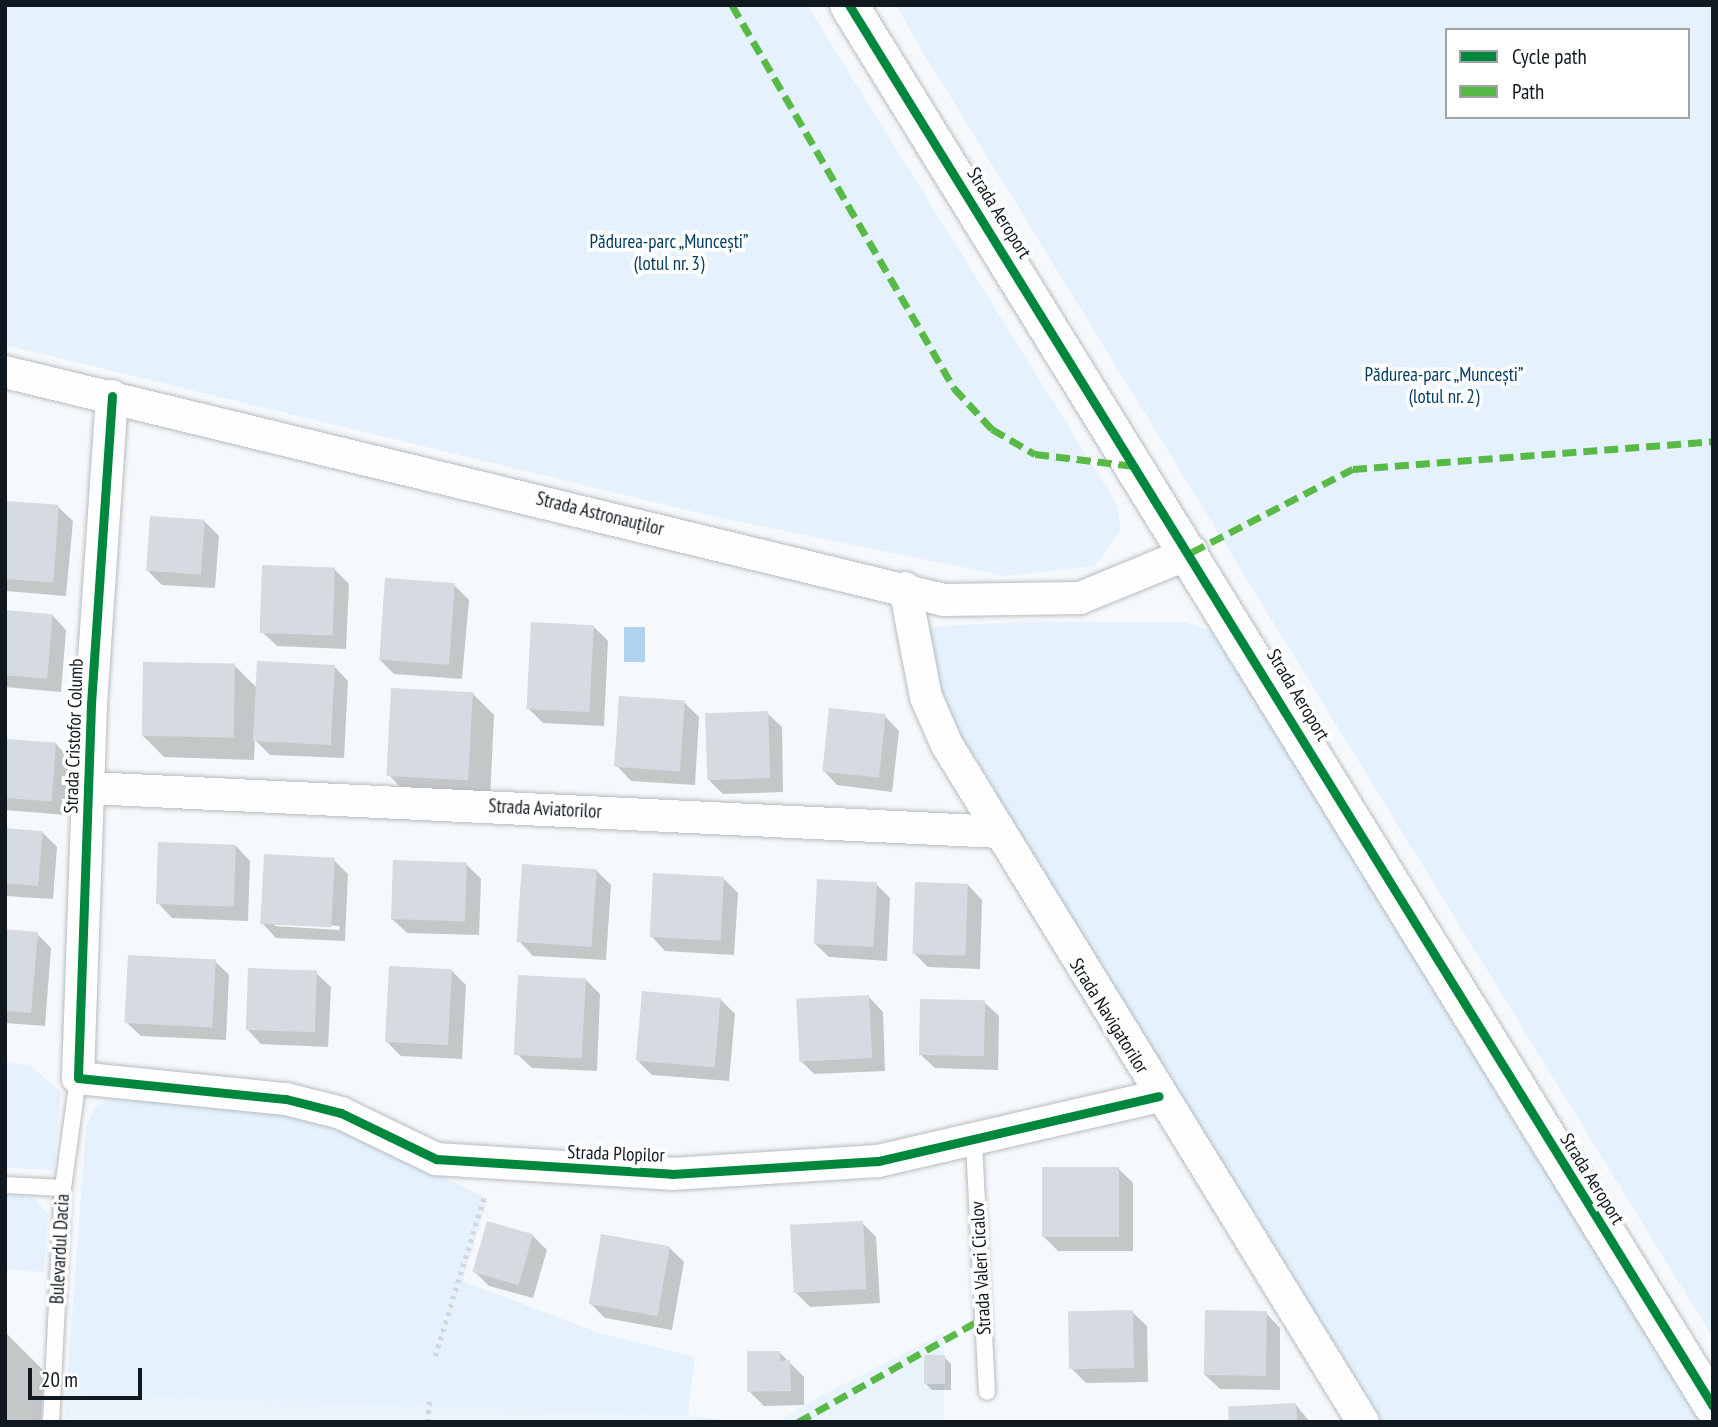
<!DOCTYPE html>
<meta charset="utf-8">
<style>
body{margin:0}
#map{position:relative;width:1718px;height:1427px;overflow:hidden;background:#f6f9fb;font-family:"PT Sans Narrow",sans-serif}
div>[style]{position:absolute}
.built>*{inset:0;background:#e8f3fc}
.green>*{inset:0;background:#e5f2fd}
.water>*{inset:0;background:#b1d2ee;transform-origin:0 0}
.shadow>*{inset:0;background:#0003}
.building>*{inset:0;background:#d5dbe0;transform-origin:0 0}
.path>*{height:4.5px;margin-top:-2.25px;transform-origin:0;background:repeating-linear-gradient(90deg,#d5d6d6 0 3.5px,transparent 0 8.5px)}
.roads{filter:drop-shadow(0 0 2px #b6bcc1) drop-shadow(0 0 2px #b6bcc1)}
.service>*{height:16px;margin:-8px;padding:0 8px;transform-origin:8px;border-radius:8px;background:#fefefe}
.minor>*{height:32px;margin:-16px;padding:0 16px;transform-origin:16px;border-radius:16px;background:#fefefe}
.tertiary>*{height:38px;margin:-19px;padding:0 19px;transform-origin:19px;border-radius:19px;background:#fefefe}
.quiet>*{height:7px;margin-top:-3.5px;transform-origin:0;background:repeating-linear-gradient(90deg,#58b947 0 14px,transparent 0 21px)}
.cycleway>*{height:9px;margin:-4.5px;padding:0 4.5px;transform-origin:4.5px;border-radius:4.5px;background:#00873e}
span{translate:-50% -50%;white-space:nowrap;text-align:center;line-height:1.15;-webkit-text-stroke:7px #fff;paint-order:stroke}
.street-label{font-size:19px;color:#111920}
.park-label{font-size:19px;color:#023d62}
.frame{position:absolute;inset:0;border:7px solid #111920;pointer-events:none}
.legend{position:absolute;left:1445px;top:28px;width:245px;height:91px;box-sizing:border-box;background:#fff;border:2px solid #a0a3a6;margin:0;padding:9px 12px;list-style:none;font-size:21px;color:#111920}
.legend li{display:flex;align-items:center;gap:14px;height:35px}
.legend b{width:35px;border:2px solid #a0a3a6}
.scale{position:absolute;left:28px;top:1368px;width:114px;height:32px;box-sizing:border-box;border:4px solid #111920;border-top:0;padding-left:9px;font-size:21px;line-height:24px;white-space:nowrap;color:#111920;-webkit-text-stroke:5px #fff;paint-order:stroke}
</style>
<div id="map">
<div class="built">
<i style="clip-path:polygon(944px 1333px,944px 1422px,778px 1422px,805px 1404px)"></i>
<i style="clip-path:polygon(66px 1394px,688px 1416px,746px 1422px,65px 1422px)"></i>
</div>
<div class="green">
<i style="clip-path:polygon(5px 5px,807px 5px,1116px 503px,1121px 529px,1095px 566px,1005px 576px,707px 515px,5px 345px)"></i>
<i style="clip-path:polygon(evenodd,896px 5px,1713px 5px,1713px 1338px,921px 49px,896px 5px,1447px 30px,1688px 30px,1688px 117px,1447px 117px,1447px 30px)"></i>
<i style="clip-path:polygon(1015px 622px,1185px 622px,1224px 636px,1703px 1422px,1384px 1422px,978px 779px,937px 698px,927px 627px)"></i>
<i style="clip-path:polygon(5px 1062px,30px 1065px,61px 1092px,54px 1170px,5px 1168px)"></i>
<i style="clip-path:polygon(116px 1093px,314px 1112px,488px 1199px,463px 1281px,596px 1332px,695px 1357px,688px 1416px,66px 1394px,86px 1127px,95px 1107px)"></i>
<i style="clip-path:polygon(5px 1195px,33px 1197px,48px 1214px,44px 1272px,5px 1269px)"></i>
</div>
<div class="water">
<i style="left:624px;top:627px;width:21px;height:35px"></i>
</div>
<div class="shadow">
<i style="clip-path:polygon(5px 502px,58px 507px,73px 521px,66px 596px,5px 591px)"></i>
<i style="clip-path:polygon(204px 521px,219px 536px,215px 588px,162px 585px,148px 571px)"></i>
<i style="clip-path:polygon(334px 569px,349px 584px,346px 649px,277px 646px,262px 632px)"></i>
<i style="clip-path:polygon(454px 585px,469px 600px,462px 679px,394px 674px,380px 660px)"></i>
<i style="clip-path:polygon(5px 612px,52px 615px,66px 630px,61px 692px,5px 687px)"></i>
<i style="clip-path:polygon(594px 627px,608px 641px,604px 726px,543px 723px,528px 708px)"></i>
<i style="clip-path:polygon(235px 666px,258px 689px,334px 666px,348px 681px,344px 758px,270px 755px,255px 740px,254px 760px,164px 757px,143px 736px)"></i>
<i style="clip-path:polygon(472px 693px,494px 715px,490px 801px,410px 797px,389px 775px)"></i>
<i style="clip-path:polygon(685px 703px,699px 717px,695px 785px,631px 781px,617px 766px)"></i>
<i style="clip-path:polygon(767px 713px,782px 727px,783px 792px,723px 794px,709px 780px)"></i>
<i style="clip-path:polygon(885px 716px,899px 731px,892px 792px,837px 785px,823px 770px)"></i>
<i style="clip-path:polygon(5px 741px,56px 744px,70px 759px,66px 815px,5px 810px)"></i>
<i style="clip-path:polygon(5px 830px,43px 833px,57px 847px,53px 899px,5px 896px)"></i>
<i style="clip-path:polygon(236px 846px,250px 861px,248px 921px,172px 918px,158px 903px)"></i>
<i style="clip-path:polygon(evenodd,334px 860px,348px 874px,345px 941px,276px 938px,262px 923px,334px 860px,275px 923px,340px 926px,339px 930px,275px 926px,275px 923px)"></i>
<i style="clip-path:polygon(466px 864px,481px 879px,479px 935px,407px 933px,392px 919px)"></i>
<i style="clip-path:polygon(596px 870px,611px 885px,606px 960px,533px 956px,519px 941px)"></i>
<i style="clip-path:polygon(724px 879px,738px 893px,734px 955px,665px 951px,651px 936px)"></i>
<i style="clip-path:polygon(876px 884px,890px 898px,887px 961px,829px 957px,814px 943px)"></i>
<i style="clip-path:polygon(968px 885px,982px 900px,980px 969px,928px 967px,914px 953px)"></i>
<i style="clip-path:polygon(5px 931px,37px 934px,51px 948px,45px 1026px,5px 1023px)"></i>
<i style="clip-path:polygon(215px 961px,229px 975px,226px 1040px,141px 1036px,126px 1022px)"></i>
<i style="clip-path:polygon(451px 970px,466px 985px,462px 1059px,401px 1056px,387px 1042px)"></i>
<i style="clip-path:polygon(316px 973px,331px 987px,328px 1047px,261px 1044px,247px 1029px)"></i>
<i style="clip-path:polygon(586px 980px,600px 994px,597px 1071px,532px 1068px,517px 1054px)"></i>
<i style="clip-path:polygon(869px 997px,883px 1012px,885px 1071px,814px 1074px,799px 1059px)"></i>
<i style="clip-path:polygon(720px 999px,735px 1014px,729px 1081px,652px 1075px,637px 1060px)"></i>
<i style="clip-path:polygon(984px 1002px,999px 1016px,998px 1070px,935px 1068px,920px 1054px)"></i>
<i style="clip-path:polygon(1118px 1168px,1133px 1183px,1133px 1251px,1058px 1251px,1044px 1237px)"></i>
<i style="clip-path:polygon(862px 1223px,876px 1237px,880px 1303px,810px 1307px,795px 1292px)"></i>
<i style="clip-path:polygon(532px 1235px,547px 1250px,533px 1298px,489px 1286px,475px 1272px)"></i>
<i style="clip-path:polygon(669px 1247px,684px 1262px,672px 1330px,605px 1318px,591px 1304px)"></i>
<i style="clip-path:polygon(1132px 1312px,1147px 1326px,1148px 1382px,1086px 1383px,1071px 1368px)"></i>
<i style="clip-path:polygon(1266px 1313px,1280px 1328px,1280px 1390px,1220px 1389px,1205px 1375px)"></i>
<i style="clip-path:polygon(5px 1332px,44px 1371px,41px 1422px,5px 1422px)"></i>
<i style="clip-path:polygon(780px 1353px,804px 1377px,804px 1405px,764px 1406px,749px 1391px)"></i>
<i style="clip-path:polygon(944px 1357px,951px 1364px,951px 1390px,932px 1390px,925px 1383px)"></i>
<i style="clip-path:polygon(1296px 1405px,1310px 1422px,1230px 1422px)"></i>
</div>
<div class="building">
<i style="left:5px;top:501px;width:54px;height:78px;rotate:4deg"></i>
<i style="left:150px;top:516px;width:55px;height:55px;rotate:4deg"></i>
<i style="left:262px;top:565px;width:73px;height:68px;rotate:2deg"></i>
<i style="left:385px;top:578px;width:70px;height:82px;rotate:4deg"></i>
<i style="left:5px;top:610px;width:48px;height:65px;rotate:5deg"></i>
<i style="left:531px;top:622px;width:63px;height:87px;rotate:3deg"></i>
<i style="left:257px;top:661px;width:78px;height:80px;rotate:3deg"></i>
<i style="left:143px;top:662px;width:92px;height:74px;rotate:1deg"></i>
<i style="left:391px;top:688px;width:82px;height:88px;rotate:3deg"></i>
<i style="left:619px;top:696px;width:66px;height:71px;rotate:4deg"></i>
<i style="left:829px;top:708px;width:57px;height:64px;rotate:6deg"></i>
<i style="left:768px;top:711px;width:67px;height:63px;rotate:88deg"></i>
<i style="left:5px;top:739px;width:51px;height:59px;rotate:4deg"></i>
<i style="left:5px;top:828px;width:38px;height:55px;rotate:5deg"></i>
<i style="left:158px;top:842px;width:78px;height:62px;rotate:2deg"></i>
<i style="left:264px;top:854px;width:71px;height:70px;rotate:3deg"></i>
<i style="left:393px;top:860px;width:74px;height:59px;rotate:2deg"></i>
<i style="left:522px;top:864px;width:75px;height:78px;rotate:4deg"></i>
<i style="left:653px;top:873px;width:71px;height:64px;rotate:3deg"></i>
<i style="left:817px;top:879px;width:60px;height:65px;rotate:3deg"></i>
<i style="left:915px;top:882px;width:53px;height:72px;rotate:2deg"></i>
<i style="clip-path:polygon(5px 929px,38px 932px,31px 1013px,5px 1011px)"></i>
<i style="left:128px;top:955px;width:88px;height:68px;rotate:3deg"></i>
<i style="left:389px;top:966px;width:63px;height:76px;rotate:3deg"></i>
<i style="left:248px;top:968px;width:69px;height:62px;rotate:2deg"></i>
<i style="left:518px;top:975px;width:68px;height:80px;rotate:3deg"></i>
<i style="left:642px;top:991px;width:79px;height:70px;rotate:5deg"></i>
<i style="left:869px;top:995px;width:63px;height:73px;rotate:87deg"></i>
<i style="left:920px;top:999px;width:65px;height:56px;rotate:1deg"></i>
<i style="left:1042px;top:1167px;width:77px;height:70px"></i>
<i style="left:487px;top:1221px;width:48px;height:53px;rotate:16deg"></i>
<i style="left:863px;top:1221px;width:68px;height:73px;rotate:87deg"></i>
<i style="left:601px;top:1234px;width:70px;height:71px;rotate:10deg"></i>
<i style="left:1133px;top:1310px;width:58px;height:65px;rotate:89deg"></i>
<i style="left:1205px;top:1310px;width:62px;height:65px;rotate:1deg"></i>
<i style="clip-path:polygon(747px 1351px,780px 1351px,780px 1361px,790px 1360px,791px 1391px,747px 1392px)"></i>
<i style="left:924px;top:1355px;width:21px;height:29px"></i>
<i style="left:1296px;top:1403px;width:19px;height:68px;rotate:87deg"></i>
</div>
<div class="path">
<i style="left:435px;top:1356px;width:166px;rotate:-72.9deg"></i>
<i style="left:427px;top:1422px;width:24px;rotate:-83deg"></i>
</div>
<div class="roads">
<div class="service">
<i style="left:974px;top:1144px;width:248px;rotate:87deg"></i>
<i style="left:5px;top:1185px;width:58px;rotate:3deg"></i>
<i style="left:51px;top:1422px;width:234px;rotate:-87.1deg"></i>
<i style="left:63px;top:1188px;width:111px;rotate:-82.2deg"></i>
</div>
<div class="minor">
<i style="left:5px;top:372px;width:966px;rotate:13.65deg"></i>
<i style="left:944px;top:600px;width:136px;rotate:-0.8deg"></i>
<i style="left:1080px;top:598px;width:121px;rotate:-22.3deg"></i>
<i style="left:112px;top:396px;width:309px;rotate:93.9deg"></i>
<i style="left:91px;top:704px;width:374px;rotate:92deg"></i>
<i style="left:78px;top:1078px;width:209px;rotate:5.8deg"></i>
<i style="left:286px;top:1099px;width:57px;rotate:14.3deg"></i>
<i style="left:341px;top:1113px;width:106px;rotate:25.8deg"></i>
<i style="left:436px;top:1159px;width:236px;rotate:3.6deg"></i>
<i style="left:672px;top:1174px;width:206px;rotate:-3.6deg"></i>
<i style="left:878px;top:1161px;width:288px;rotate:-13deg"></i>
<i style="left:905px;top:588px;width:111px;rotate:79.1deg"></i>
<i style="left:926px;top:697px;width:52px;rotate:66.4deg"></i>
<i style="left:947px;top:745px;width:795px;rotate:58.43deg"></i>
<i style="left:90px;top:788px;width:911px;rotate:2.77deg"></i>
</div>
<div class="tertiary">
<i style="left:849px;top:5px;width:1646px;rotate:58.34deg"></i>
</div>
</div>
<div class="quiet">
<i style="left:732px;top:5px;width:443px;rotate:59.9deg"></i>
<i style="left:954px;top:388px;width:56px;rotate:47.2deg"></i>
<i style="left:992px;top:429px;width:50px;rotate:30.2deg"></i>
<i style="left:1035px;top:454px;width:100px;rotate:6.9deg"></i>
<i style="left:1192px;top:552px;width:181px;rotate:-27.3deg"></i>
<i style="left:1353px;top:469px;width:361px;rotate:-4.4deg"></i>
<i style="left:798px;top:1422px;width:212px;rotate:-29.3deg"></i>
</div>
<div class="cycleway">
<i style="left:849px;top:5px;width:1646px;rotate:58.34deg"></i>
<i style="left:112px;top:396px;width:309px;rotate:93.9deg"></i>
<i style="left:91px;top:704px;width:374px;rotate:92deg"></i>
<i style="left:78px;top:1078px;width:209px;rotate:5.8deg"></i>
<i style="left:286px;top:1099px;width:57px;rotate:14.3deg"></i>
<i style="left:341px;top:1113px;width:106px;rotate:25.8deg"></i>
<i style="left:436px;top:1159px;width:236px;rotate:3.6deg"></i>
<i style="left:672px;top:1174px;width:206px;rotate:-3.6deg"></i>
<i style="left:878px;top:1161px;width:288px;rotate:-13deg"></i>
</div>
<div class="street-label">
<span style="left:999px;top:213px;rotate:58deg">Strada Aeroport</span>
<span style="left:600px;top:514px;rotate:14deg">Strada Astronauților</span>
<span style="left:1298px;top:695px;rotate:59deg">Strada Aeroport</span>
<span style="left:74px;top:736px;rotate:-88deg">Strada Cristofor Columb</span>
<span style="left:545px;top:809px;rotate:3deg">Strada Aviatorilor</span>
<span style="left:1109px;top:1016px;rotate:58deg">Strada Navigatorilor</span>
<span style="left:616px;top:1154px;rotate:2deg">Strada Plopilor</span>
<span style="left:1592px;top:1179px;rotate:58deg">Strada Aeroport</span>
<span style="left:60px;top:1249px;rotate:-87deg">Bulevardul Dacia</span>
<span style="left:981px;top:1268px;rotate:-93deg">Strada Valeri Cicalov</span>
</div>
<div class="park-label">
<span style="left:669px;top:253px">Pădurea-parc „Muncești”<br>(lotul nr. 3)</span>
<span style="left:1444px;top:386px">Pădurea-parc „Muncești”<br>(lotul nr. 2)</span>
</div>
<div class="frame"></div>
<ul class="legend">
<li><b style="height:9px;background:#00873e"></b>Cycle path</li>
<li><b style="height:9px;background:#58b947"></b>Path</li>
</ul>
<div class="scale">20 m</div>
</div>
